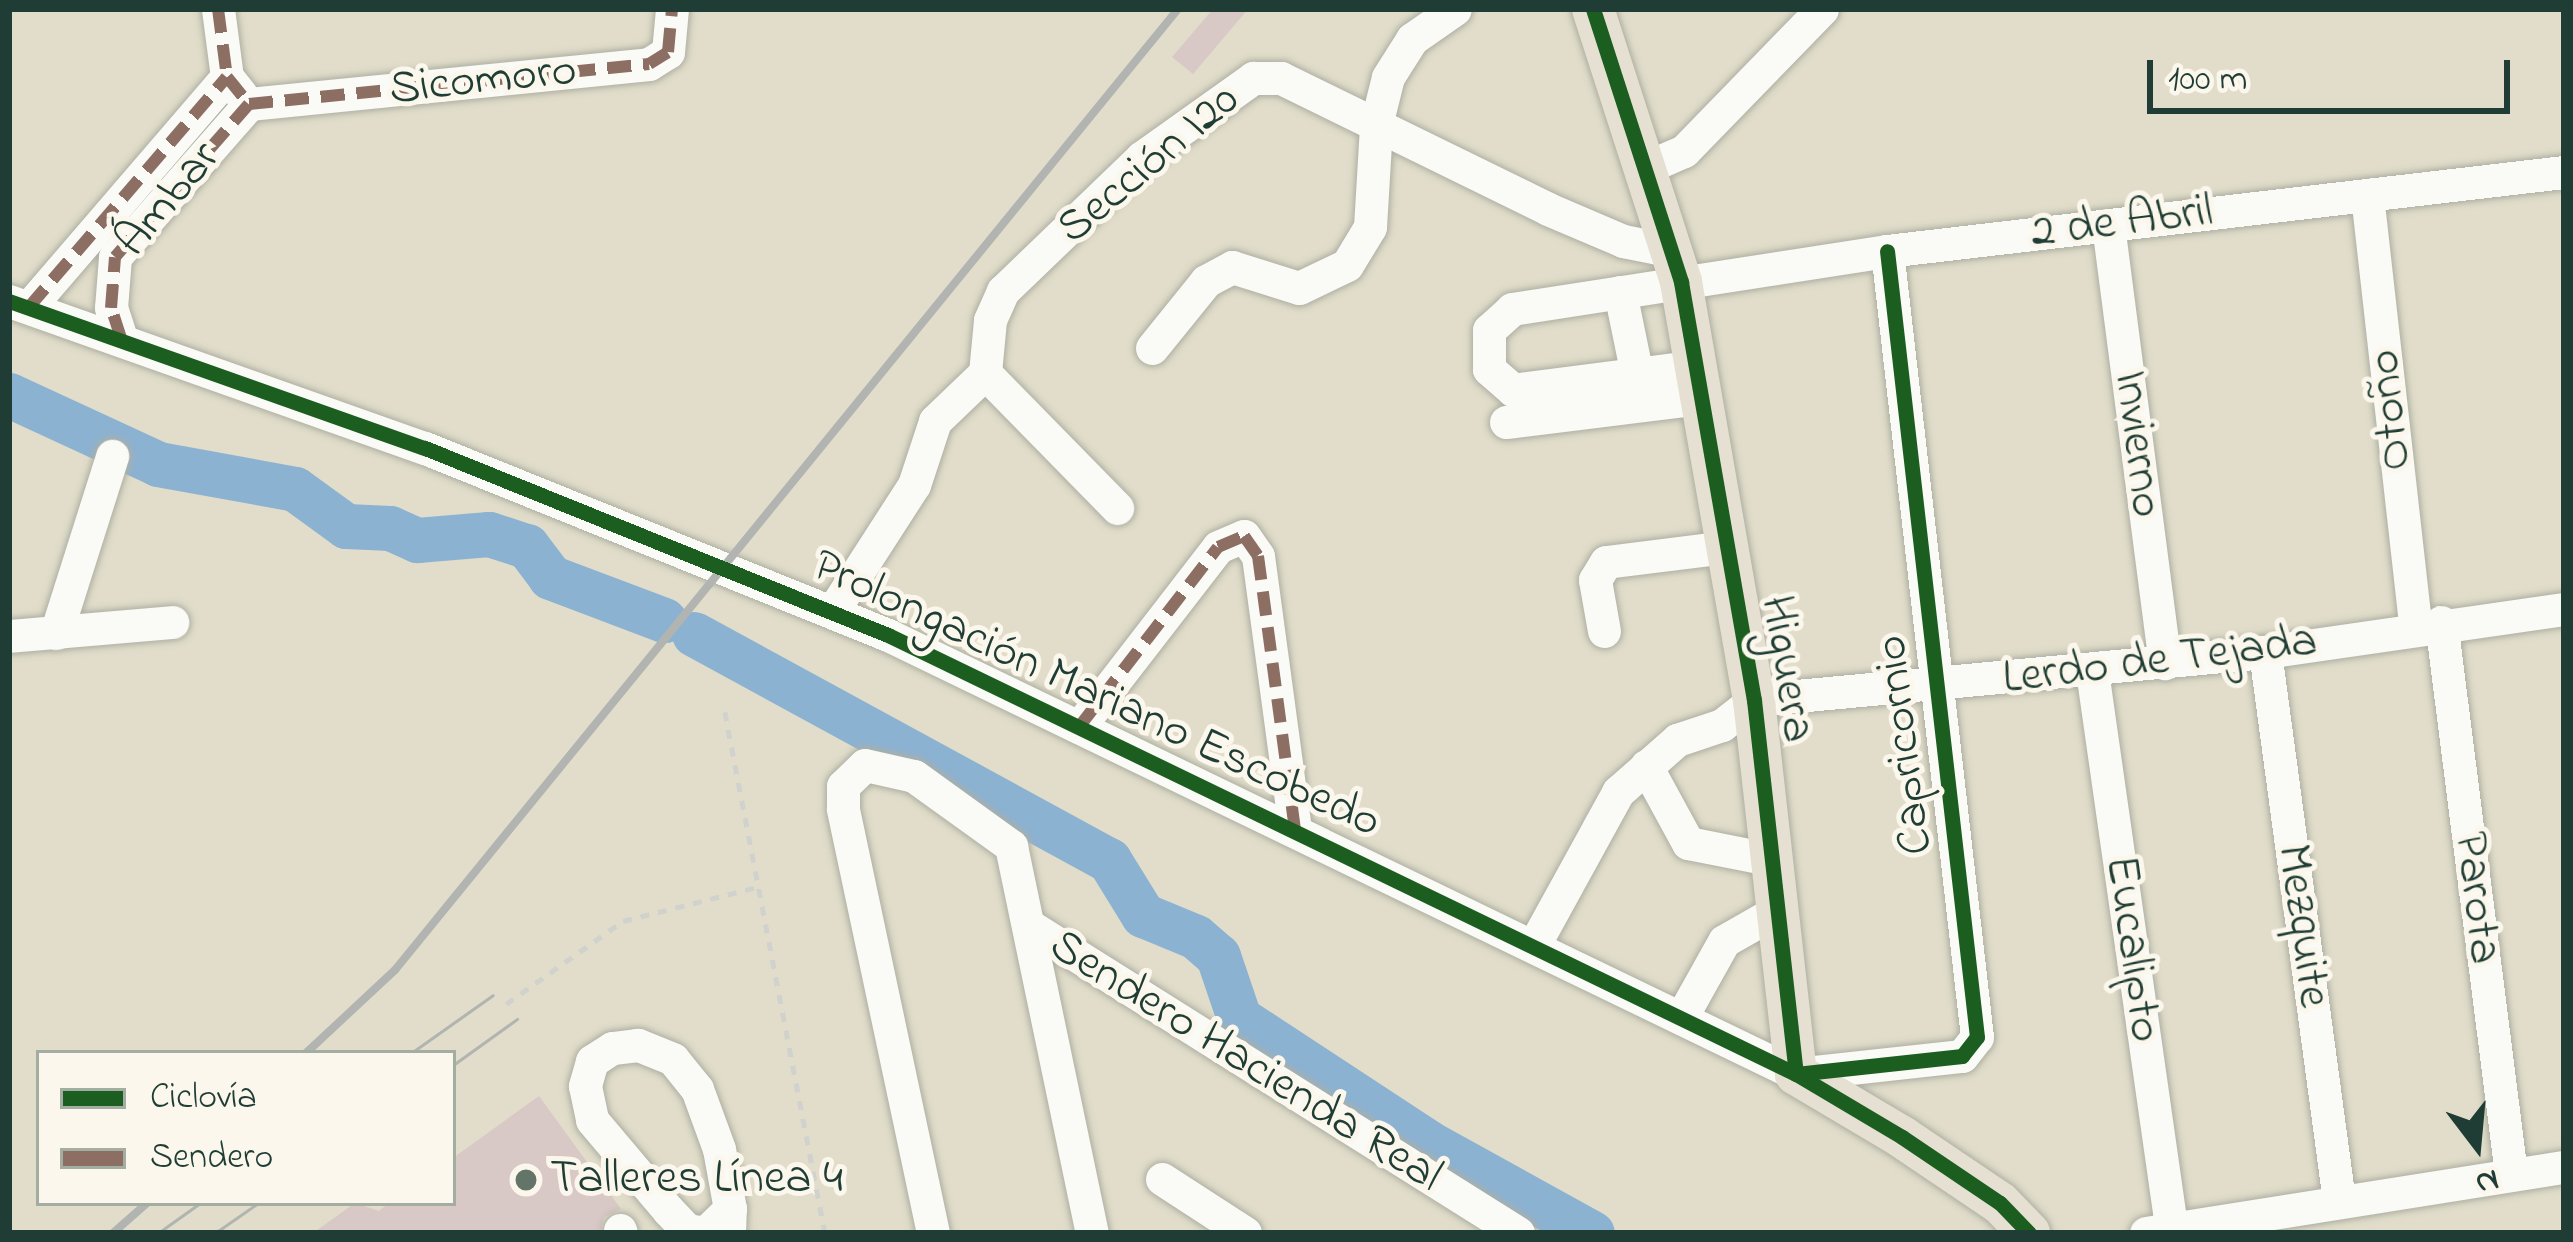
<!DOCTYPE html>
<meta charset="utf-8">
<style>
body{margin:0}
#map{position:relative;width:2573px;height:1242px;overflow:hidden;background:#e1ddca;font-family:"Indie Flower",sans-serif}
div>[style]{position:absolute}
.river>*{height:45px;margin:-22.5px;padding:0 22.5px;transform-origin:22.5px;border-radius:22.5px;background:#8cb2d2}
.building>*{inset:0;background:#d8c8c6}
.path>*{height:4.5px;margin-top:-2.25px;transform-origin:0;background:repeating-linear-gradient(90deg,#d1d2cd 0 9px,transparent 0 18px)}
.roads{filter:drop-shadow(0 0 3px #aeafa2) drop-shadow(0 0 3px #aeafa2)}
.minor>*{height:33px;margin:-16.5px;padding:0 16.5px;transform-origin:16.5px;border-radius:16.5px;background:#fafaf7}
.major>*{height:42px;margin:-21px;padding:0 21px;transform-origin:21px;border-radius:21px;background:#e6e0d2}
.tram>*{height:3px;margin:-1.5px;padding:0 1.5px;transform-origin:1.5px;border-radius:1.5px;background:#b1b4b0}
.rail>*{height:8px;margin:-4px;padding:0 4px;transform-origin:4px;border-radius:4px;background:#b1b4b0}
.quiet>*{height:12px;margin-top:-6px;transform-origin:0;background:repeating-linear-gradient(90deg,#8d6e63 0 24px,transparent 0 36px)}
.cycleway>*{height:15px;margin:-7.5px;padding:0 7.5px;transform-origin:7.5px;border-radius:7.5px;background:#1b5e20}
.dots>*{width:33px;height:33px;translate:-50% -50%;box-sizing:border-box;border:6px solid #fbf7ec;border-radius:50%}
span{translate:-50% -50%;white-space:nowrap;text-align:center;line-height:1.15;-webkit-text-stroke:10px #fbf7ec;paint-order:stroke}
.street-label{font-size:48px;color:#1f3d34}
.poi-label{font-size:48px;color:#1f3d34}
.left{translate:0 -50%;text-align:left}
.frame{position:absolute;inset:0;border:12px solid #1f3d34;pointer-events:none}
.legend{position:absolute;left:36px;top:1050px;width:420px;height:156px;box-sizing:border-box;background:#fbf7ec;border:3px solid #a3ada2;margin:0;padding:15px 21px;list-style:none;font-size:36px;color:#1f3d34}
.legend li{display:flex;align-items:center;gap:24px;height:60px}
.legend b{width:60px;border:3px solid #a3ada2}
.north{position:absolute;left:2417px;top:1086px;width:120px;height:120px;-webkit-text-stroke:9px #fbf7ec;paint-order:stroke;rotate:164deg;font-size:33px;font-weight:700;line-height:48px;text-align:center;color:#1f3d34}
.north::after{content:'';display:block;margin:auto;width:42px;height:54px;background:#1f3d34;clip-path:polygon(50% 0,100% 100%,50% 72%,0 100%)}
.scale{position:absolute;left:2147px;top:60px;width:363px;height:54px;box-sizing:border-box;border:6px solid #1f3d34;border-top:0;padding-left:15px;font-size:36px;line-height:42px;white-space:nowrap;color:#1f3d34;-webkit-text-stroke:9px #fbf7ec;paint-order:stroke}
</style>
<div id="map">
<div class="river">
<i style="left:9px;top:395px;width:164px;rotate:24.8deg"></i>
<i style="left:158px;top:464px;width:139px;rotate:10.3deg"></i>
<i style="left:295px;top:489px;width:63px;rotate:36deg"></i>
<i style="left:346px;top:526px;width:44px;rotate:2.6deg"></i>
<i style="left:390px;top:528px;width:30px;rotate:24deg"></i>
<i style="left:417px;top:540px;width:72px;rotate:-4.8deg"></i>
<i style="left:489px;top:534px;width:40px;rotate:18deg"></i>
<i style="left:527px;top:546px;width:39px;rotate:53deg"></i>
<i style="left:550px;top:577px;width:122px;rotate:20.7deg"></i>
<i style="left:694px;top:634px;width:473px;rotate:28.6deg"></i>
<i style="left:1109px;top:860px;width:65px;rotate:58.3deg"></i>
<i style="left:1143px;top:915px;width:57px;rotate:22.5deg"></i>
<i style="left:1196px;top:937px;width:29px;rotate:41deg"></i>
<i style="left:1218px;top:956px;width:65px;rotate:71.3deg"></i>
<i style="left:1239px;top:1018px;width:227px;rotate:33.3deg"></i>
<i style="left:1429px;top:1143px;width:186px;rotate:28.9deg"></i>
</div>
<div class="building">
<i style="clip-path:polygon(1213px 9px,1248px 9px,1193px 74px,1172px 57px)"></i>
<i style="clip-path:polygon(539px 1096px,621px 1209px,604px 1217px,600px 1233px,313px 1233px,355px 1203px,379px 1211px,389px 1203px,453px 1203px,453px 1158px)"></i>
</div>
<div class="path">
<i style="left:725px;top:712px;width:531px;rotate:79.13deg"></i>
<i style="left:506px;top:1004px;width:143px;rotate:-35.4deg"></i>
<i style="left:623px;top:921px;width:138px;rotate:-14.2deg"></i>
</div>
<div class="roads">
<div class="minor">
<i style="left:218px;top:9px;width:69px;rotate:82.5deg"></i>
<i style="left:227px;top:77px;width:22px;rotate:51deg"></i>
<i style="left:249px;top:104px;width:402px;rotate:-5.7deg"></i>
<i style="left:649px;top:64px;width:22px;rotate:-32deg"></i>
<i style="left:668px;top:52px;width:43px;rotate:-84.7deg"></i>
<i style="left:1647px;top:167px;width:40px;rotate:-23.4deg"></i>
<i style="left:1684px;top:151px;width:198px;rotate:-45.8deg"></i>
<i style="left:2367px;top:195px;width:433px;rotate:83.6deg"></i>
<i style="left:2108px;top:225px;width:442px;rotate:82.6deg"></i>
<i style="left:1620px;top:292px;width:85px;rotate:78.4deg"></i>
<i style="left:9px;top:301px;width:441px;rotate:19.5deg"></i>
<i style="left:425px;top:448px;width:499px;rotate:22deg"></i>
<i style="left:888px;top:635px;width:1009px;rotate:25.8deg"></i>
<i style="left:1796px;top:1074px;width:167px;rotate:-6.2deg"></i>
<i style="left:1962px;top:1056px;width:24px;rotate:-52deg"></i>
<i style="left:1977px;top:1037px;width:791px;rotate:-96.53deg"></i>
<i style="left:29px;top:307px;width:303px;rotate:-49.3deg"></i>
<i style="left:121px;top:338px;width:32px;rotate:-108deg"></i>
<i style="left:111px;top:308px;width:51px;rotate:-85.5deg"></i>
<i style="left:115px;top:257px;width:203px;rotate:-48.8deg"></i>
<i style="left:1152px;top:348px;width:86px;rotate:-51.1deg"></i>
<i style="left:1206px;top:281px;width:30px;rotate:-28deg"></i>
<i style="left:1232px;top:267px;width:70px;rotate:17.4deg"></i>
<i style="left:1299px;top:288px;width:53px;rotate:-25.6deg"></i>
<i style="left:1347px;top:265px;width:44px;rotate:-58.8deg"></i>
<i style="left:1370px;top:227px;width:102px;rotate:-86.6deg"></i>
<i style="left:1376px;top:125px;width:49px;rotate:-76deg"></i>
<i style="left:1388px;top:77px;width:45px;rotate:-57.7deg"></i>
<i style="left:1412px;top:39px;width:52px;rotate:-34.9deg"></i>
<i style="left:1697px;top:366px;width:186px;rotate:172.6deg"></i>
<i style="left:1513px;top:390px;width:32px;rotate:-139deg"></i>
<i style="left:1489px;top:369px;width:39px;rotate:-90deg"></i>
<i style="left:1489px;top:330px;width:31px;rotate:-42deg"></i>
<i style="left:1512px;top:309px;width:379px;rotate:-8.8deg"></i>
<i style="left:1887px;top:251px;width:682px;rotate:-6.66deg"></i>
<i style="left:985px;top:373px;width:189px;rotate:45.6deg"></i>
<i style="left:1506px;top:422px;width:197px;rotate:-7deg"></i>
<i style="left:832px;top:612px;width:151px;rotate:-57.2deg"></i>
<i style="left:914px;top:485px;width:67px;rotate:-71.8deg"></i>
<i style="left:935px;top:421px;width:69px;rotate:-43.8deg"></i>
<i style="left:985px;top:373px;width:53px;rotate:-84.6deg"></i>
<i style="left:990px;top:320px;width:32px;rotate:-66deg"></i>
<i style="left:1003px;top:291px;width:192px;rotate:-43.9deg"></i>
<i style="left:1141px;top:158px;width:138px;rotate:-35.5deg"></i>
<i style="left:1253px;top:78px;width:28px"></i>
<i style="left:1281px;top:78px;width:297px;rotate:26.1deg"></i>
<i style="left:1548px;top:209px;width:82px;rotate:23.1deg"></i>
<i style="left:1623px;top:241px;width:51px;rotate:11.3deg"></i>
<i style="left:2441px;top:622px;width:556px;rotate:82.77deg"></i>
<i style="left:1604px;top:631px;width:52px;rotate:-100deg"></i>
<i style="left:1595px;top:580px;width:21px;rotate:-59deg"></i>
<i style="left:1606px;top:562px;width:122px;rotate:-7.1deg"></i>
<i style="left:56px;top:633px;width:186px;rotate:-72.4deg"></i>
<i style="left:9px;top:636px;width:164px;rotate:-4.9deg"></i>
<i style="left:2265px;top:652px;width:554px;rotate:82.32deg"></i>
<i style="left:2092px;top:671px;width:561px;rotate:81.9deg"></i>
<i style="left:1079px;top:727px;width:227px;rotate:-52.3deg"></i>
<i style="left:1218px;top:547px;width:28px;rotate:-23deg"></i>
<i style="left:1244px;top:536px;width:24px;rotate:55deg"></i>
<i style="left:1258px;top:556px;width:276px;rotate:82.3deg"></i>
<i style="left:1646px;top:766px;width:88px;rotate:61.4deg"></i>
<i style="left:1688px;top:843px;width:88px;rotate:11.2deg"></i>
<i style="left:1033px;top:928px;width:573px;rotate:32.16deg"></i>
<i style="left:1534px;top:945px;width:175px;rotate:-61.2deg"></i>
<i style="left:1618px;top:792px;width:79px;rotate:-41.4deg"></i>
<i style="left:1677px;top:740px;width:47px;rotate:-18.4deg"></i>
<i style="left:1722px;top:725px;width:41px;rotate:-38deg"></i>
<i style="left:1754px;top:700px;width:513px;rotate:-5.37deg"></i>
<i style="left:2265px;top:652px;width:302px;rotate:-8.2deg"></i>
<i style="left:1681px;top:1018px;width:88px;rotate:-60.8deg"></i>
<i style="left:1724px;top:941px;width:64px;rotate:-29.7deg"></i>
<i style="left:1162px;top:1179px;width:99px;rotate:33deg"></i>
<i style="left:620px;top:1230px;width:3px;rotate:72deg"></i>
<i style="left:729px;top:1233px;width:24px;rotate:-88deg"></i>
<i style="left:730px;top:1209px;width:61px;rotate:-100.4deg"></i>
<i style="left:719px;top:1149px;width:64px;rotate:-110.1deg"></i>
<i style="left:697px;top:1089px;width:38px;rotate:-129deg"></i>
<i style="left:673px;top:1059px;width:38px;rotate:-158deg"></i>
<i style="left:638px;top:1045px;width:26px;rotate:173deg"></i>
<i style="left:612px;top:1048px;width:24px;rotate:147deg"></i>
<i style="left:592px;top:1061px;width:26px;rotate:106deg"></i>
<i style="left:585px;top:1086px;width:35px;rotate:78deg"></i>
<i style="left:592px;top:1120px;width:118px;rotate:49.8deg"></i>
<i style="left:668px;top:1210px;width:28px;rotate:46deg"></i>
<i style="left:687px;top:1230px;width:18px;rotate:9deg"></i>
<i style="left:705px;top:1233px;width:35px;rotate:-44deg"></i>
<i style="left:933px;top:1233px;width:434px;rotate:-102deg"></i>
<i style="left:843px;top:808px;width:22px;rotate:-90deg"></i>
<i style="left:843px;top:786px;width:30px;rotate:-44deg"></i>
<i style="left:865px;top:765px;width:50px;rotate:12.7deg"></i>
<i style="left:914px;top:776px;width:120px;rotate:35.8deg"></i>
<i style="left:1011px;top:846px;width:395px;rotate:78.2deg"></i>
<i style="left:2146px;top:1233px;width:423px;rotate:-9deg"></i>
</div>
<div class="major">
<i style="left:1593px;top:9px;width:287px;rotate:72.1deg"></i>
<i style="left:1681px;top:282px;width:424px;rotate:80.1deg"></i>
<i style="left:1754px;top:700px;width:376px;rotate:83.6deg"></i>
<i style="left:1796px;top:1074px;width:123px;rotate:30.7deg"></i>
<i style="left:1902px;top:1137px;width:118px;rotate:34deg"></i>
<i style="left:2000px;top:1203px;width:42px;rotate:46deg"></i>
</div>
</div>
<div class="tram">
<i style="left:411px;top:1053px;width:100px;rotate:-35.3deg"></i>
<i style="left:453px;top:1065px;width:79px;rotate:-35.7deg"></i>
<i style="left:158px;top:1233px;width:52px;rotate:-35.5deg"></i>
<i style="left:215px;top:1233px;width:52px;rotate:-34.9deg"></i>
</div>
<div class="rail">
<i style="left:306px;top:1053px;width:122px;rotate:-43deg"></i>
<i style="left:395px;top:970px;width:1240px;rotate:-50.83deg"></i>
<i style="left:113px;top:1233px;width:45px;rotate:-41.4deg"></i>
</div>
<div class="quiet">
<i style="left:218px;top:9px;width:69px;rotate:82.5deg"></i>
<i style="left:227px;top:77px;width:35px;rotate:51deg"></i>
<i style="left:249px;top:104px;width:402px;rotate:-5.7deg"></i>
<i style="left:649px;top:64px;width:22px;rotate:-32deg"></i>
<i style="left:668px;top:52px;width:43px;rotate:-84.7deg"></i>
<i style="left:29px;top:307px;width:303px;rotate:-49.3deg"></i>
<i style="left:121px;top:338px;width:32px;rotate:-108deg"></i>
<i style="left:111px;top:308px;width:51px;rotate:-85.5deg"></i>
<i style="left:115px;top:257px;width:203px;rotate:-48.8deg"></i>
<i style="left:1079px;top:727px;width:227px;rotate:-52.3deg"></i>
<i style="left:1218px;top:547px;width:28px;rotate:-23deg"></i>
<i style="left:1244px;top:536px;width:24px;rotate:55deg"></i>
<i style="left:1258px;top:556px;width:276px;rotate:82.3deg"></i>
</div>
<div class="cycleway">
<i style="left:1593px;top:9px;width:287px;rotate:72.1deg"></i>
<i style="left:1681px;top:282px;width:424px;rotate:80.1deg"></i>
<i style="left:1754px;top:700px;width:376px;rotate:83.6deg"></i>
<i style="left:1796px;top:1074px;width:123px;rotate:30.7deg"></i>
<i style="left:1902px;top:1137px;width:118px;rotate:34deg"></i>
<i style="left:2000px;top:1203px;width:42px;rotate:46deg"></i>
<i style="left:9px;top:301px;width:441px;rotate:19.5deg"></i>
<i style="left:425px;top:448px;width:499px;rotate:22deg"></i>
<i style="left:888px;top:635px;width:1009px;rotate:25.8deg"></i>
<i style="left:1796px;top:1074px;width:167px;rotate:-6.2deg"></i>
<i style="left:1962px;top:1056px;width:24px;rotate:-52deg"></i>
<i style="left:1977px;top:1037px;width:791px;rotate:-96.53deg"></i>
</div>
<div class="dots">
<i style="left:526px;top:1180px;background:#637568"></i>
</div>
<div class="street-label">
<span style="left:483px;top:81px;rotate:-6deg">Sicomoro</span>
<span style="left:1149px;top:165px;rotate:-40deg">Sección I20</span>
<span style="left:169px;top:200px;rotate:-50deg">Ámbar</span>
<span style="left:2122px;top:223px;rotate:-7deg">2 de Abril</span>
<span style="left:2391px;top:410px;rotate:-96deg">Otoño</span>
<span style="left:2137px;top:444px;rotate:83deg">Invierno</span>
<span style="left:2160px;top:661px;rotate:-7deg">Lerdo de Tejada</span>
<span style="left:1786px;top:669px;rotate:81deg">Higuera</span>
<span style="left:1096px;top:695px;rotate:25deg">Prolongación Mariano Escobedo</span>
<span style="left:1905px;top:745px;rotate:-97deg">Capricornio</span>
<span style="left:2476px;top:898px;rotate:83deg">Parota</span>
<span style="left:2302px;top:926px;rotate:82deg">Mezquite</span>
<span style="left:2132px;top:949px;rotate:82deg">Eucalipto</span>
<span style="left:1245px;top:1062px;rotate:32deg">Sendero Hacienda Real</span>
</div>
<div class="poi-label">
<span class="left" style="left:550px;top:1180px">Talleres Línea 4</span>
</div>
<div class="frame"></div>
<ul class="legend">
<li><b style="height:15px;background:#1b5e20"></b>Ciclovía</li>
<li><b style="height:15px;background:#8d6e63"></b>Sendero</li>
</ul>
<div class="north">N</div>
<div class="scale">100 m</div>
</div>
